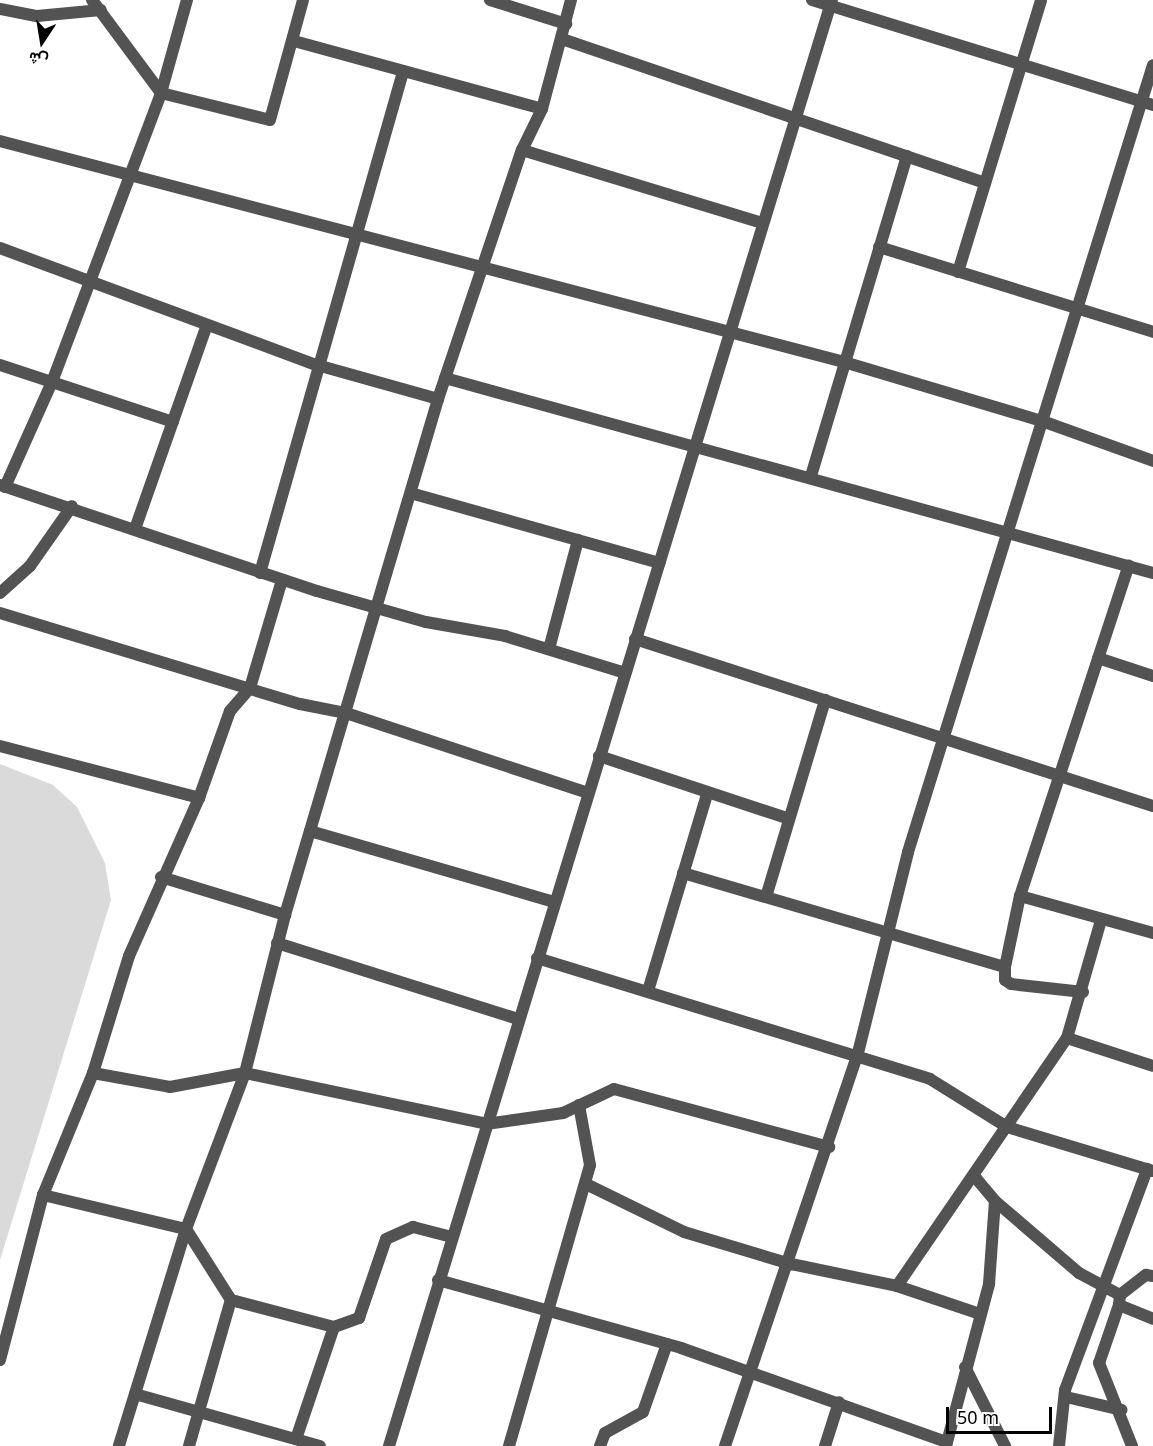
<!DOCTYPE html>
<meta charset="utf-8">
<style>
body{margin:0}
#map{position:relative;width:1153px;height:1446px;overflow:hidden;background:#fff;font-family:"Noto Sans",Vazirmatn,sans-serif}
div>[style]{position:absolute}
.green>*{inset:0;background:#dadada}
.street>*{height:12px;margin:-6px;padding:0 6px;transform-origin:6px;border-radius:6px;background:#535353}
span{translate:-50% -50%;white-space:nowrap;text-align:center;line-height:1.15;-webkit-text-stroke:6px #fff;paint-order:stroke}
.north{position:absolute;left:12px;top:12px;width:60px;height:60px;-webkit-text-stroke:4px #fff;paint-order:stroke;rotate:192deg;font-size:16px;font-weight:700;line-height:24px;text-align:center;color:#000}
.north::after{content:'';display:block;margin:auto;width:21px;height:27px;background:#000;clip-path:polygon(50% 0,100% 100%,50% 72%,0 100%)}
.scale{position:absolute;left:946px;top:1407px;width:106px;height:27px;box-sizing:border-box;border:3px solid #000;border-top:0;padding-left:8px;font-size:18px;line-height:21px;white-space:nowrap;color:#000;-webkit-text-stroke:4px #fff;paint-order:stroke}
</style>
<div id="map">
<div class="green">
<i style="clip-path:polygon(0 764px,53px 785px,77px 807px,105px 863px,111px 900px,0 1260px)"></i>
</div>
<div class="street">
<i style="left:92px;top:0;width:116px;rotate:53.4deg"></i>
<i style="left:161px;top:93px;width:112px;rotate:13.9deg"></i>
<i style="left:270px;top:120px;width:124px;rotate:-74.6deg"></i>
<i style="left:490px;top:0;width:80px;rotate:17.5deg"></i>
<i style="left:812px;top:0;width:357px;rotate:17.1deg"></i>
<i style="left:0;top:9px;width:38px;rotate:11deg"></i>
<i style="left:37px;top:16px;width:64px;rotate:-5.4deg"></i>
<i style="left:562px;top:39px;width:447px;rotate:18.8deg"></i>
<i style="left:294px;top:41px;width:257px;rotate:15.3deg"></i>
<i style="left:0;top:141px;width:872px;rotate:14.67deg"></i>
<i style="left:844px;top:362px;width:207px;rotate:16.6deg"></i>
<i style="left:1042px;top:421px;width:118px;rotate:19.8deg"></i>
<i style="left:522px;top:150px;width:46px;rotate:-64deg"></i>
<i style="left:542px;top:109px;width:113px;rotate:-75.1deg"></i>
<i style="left:879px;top:247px;width:287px;rotate:17.2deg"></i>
<i style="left:0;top:248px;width:338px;rotate:20.3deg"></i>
<i style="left:317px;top:365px;width:126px;rotate:15.7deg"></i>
<i style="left:958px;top:272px;width:284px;rotate:-73deg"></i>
<i style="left:0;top:365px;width:182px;rotate:18.2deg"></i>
<i style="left:445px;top:378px;width:734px;rotate:15.4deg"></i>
<i style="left:811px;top:476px;width:334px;rotate:-73.3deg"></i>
<i style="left:0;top:485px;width:334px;rotate:18.5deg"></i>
<i style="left:317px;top:591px;width:113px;rotate:15.9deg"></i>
<i style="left:426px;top:622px;width:80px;rotate:10deg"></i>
<i style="left:505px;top:636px;width:126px;rotate:17.1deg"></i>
<i style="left:5px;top:487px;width:115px;rotate:-65.9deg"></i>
<i style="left:52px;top:382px;width:309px;rotate:-69.3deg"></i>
<i style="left:161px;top:93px;width:97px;rotate:-74.4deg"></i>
<i style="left:414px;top:494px;width:255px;rotate:15.7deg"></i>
<i style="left:135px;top:529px;width:214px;rotate:-70.6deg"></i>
<i style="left:260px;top:573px;width:521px;rotate:-74.07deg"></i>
<i style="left:0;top:593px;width:40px;rotate:-42deg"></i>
<i style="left:30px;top:566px;width:73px;rotate:-55deg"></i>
<i style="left:0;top:613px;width:313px;rotate:16.9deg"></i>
<i style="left:300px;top:704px;width:47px;rotate:11.1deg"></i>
<i style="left:346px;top:713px;width:255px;rotate:18.3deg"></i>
<i style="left:635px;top:639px;width:544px;rotate:17.87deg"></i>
<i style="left:549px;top:649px;width:113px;rotate:-75.1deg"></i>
<i style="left:1098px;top:658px;width:58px;rotate:18.1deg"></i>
<i style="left:0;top:746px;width:206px;rotate:14.6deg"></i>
<i style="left:599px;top:756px;width:200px;rotate:18.3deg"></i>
<i style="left:310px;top:831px;width:255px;rotate:16.2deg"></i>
<i style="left:683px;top:873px;width:335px;rotate:16.3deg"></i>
<i style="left:161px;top:877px;width:130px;rotate:17deg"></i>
<i style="left:1020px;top:896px;width:138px;rotate:15.5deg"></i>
<i style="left:766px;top:897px;width:206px;rotate:-73.3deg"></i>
<i style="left:277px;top:943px;width:253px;rotate:17.5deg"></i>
<i style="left:537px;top:958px;width:411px;rotate:17.1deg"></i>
<i style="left:930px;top:1079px;width:91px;rotate:31.9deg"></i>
<i style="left:1007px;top:1127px;width:152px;rotate:16.8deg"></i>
<i style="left:648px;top:991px;width:206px;rotate:-73.3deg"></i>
<i style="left:1083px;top:992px;width:72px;rotate:-173.7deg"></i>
<i style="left:1011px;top:984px;width:7px;rotate:-146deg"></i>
<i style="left:1005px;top:980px;width:13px;rotate:-90deg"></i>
<i style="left:1005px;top:967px;width:73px;rotate:-78.1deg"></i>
<i style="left:1020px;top:896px;width:348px;rotate:-71.8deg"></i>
<i style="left:1067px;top:1038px;width:90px;rotate:18deg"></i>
<i style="left:93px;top:1073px;width:78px;rotate:10.3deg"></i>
<i style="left:170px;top:1087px;width:76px;rotate:-10.6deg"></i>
<i style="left:245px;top:1073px;width:246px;rotate:11.9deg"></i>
<i style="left:486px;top:1124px;width:78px;rotate:-8.1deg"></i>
<i style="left:563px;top:1113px;width:56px;rotate:-25.2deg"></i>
<i style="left:614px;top:1089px;width:223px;rotate:15.1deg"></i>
<i style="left:975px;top:1177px;width:31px;rotate:50deg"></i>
<i style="left:995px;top:1201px;width:111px;rotate:40.6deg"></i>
<i style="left:1079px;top:1273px;width:47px;rotate:28.2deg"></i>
<i style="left:1120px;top:1295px;width:10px;rotate:96deg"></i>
<i style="left:1119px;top:1305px;width:37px;rotate:22deg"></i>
<i style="left:586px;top:1184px;width:109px;rotate:26.1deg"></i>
<i style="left:684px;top:1232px;width:112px;rotate:16.7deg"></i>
<i style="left:791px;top:1264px;width:108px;rotate:11.7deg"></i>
<i style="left:897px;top:1286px;width:88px;rotate:18.6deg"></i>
<i style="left:43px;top:1195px;width:147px;rotate:13.4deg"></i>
<i style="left:186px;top:1229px;width:227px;rotate:107.2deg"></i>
<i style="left:438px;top:1280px;width:252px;rotate:15.6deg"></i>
<i style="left:681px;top:1348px;width:282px;rotate:19.5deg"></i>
<i style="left:897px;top:1286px;width:301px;rotate:-55.6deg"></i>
<i style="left:1067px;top:1038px;width:123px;rotate:-73.9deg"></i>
<i style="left:1120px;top:1295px;width:33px;rotate:-38deg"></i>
<i style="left:1146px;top:1275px;width:7px;rotate:8deg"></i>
<i style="left:1119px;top:1305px;width:61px;rotate:109deg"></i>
<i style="left:1099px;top:1363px;width:89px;rotate:68.3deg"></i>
<i style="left:334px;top:1327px;width:106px;rotate:-165.3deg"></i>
<i style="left:231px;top:1300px;width:84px;rotate:-122.4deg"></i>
<i style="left:186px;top:1229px;width:167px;rotate:-69.3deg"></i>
<i style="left:245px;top:1073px;width:163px;rotate:-75.8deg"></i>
<i style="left:285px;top:915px;width:538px;rotate:-73.48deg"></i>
<i style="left:438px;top:399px;width:263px;rotate:-71.4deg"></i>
<i style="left:522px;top:150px;width:252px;rotate:16.9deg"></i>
<i style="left:0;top:1360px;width:171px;rotate:-75.4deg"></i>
<i style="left:43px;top:1195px;width:132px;rotate:-67.7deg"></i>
<i style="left:93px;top:1073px;width:122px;rotate:-72.9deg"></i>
<i style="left:129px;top:956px;width:173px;rotate:-66.1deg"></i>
<i style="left:199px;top:798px;width:92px;rotate:-70.4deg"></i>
<i style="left:230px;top:711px;width:30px;rotate:-49deg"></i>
<i style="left:250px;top:688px;width:113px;rotate:-73.5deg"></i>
<i style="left:965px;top:1367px;width:89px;rotate:63.1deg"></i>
<i style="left:135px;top:1394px;width:192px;rotate:15.7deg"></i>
<i style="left:1066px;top:1397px;width:57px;rotate:13.1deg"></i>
<i style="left:296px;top:1439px;width:118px;rotate:-71.3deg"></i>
<i style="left:334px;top:1327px;width:27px;rotate:-20deg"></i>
<i style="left:359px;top:1318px;width:83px;rotate:-71.1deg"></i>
<i style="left:386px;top:1239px;width:30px;rotate:-24deg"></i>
<i style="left:413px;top:1227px;width:40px;rotate:14.4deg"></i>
<i style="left:189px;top:1446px;width:152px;rotate:-74deg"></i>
<i style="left:389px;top:1446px;width:1512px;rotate:-72.97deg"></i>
<i style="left:509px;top:1446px;width:292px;rotate:-73.9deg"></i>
<i style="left:590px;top:1165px;width:61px;rotate:-100.4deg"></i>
<i style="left:600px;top:1446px;width:14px;rotate:-69deg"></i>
<i style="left:605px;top:1433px;width:43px;rotate:-28.9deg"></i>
<i style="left:643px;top:1412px;width:72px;rotate:-70.6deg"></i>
<i style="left:725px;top:1446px;width:411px;rotate:-71.3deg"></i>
<i style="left:857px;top:1057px;width:211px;rotate:-76deg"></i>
<i style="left:908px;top:852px;width:824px;rotate:-72.71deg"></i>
<i style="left:825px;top:1446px;width:46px;rotate:-72.3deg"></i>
<i style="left:946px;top:1446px;width:168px;rotate:-75.1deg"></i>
<i style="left:989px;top:1284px;width:83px;rotate:-85.9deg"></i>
<i style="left:1059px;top:1446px;width:56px;rotate:-83.9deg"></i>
<i style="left:1065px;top:1390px;width:236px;rotate:-69.6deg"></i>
</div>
<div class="north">ش</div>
<div class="scale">50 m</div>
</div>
